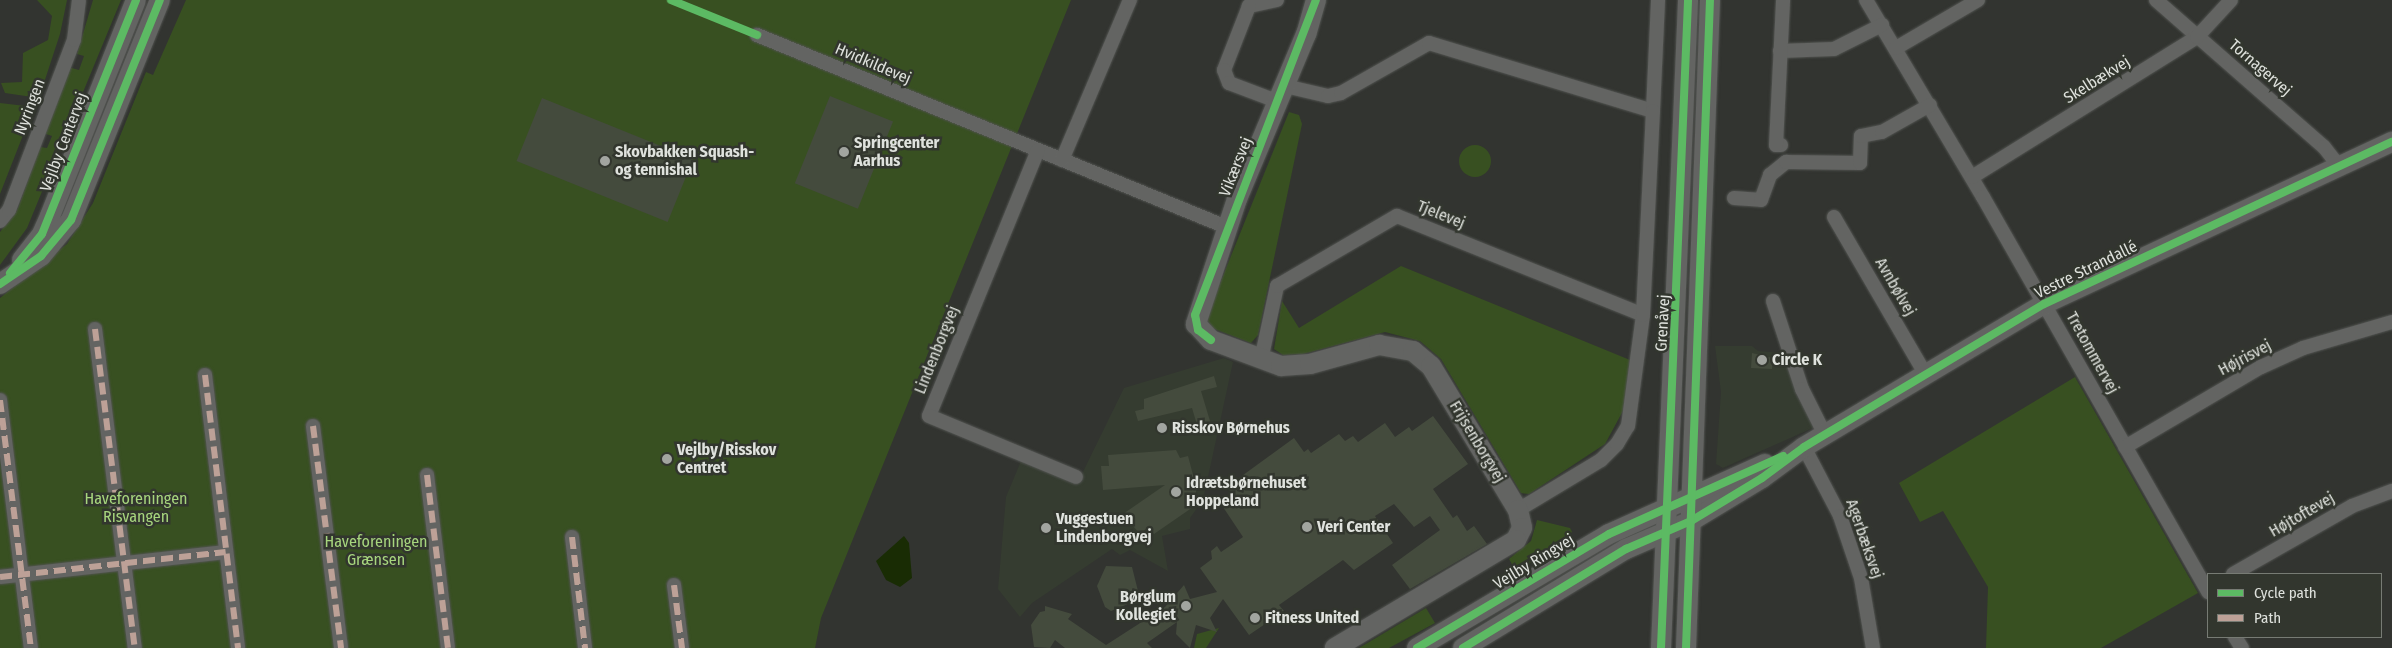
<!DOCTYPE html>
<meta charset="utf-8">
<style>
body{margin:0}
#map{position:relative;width:2392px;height:648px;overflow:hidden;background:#323430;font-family:"Fira Sans Condensed",sans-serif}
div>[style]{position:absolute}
.built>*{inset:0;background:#353c30}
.green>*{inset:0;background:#385021}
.round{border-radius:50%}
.water>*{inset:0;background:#192c04}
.building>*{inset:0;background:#444b3d;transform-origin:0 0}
.roads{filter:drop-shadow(0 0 1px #515350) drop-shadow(0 0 1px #515350)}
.street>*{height:14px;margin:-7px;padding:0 7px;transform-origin:7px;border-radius:7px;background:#636462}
.secondary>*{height:20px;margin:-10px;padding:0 10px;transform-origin:10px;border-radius:10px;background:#636462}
.quiet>*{height:6px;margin-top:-3px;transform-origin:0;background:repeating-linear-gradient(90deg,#bda197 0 12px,transparent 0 18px)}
.cycleway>*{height:8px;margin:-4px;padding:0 4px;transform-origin:4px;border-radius:4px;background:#5cba63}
.dots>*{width:14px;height:14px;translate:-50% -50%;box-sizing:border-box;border:2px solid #32362e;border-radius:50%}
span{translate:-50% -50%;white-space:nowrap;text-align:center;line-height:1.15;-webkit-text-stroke:5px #32362e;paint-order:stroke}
.street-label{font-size:16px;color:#dfe2dd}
.poi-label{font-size:16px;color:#dfe2dd;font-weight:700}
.left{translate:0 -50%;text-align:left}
.right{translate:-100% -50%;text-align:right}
.park-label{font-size:16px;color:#a7d67e}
.legend{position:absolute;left:2207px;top:573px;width:175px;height:65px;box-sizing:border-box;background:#32362e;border:1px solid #777b74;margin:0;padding:6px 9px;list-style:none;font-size:15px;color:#dfe2dd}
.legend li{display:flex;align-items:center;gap:10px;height:25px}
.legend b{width:25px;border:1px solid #777b74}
</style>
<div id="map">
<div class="built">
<i style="clip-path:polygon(1715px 346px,1752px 346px,1758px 351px,1783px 353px,1815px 427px,1723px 468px,1716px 464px,1721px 392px)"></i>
<i style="clip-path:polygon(1224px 358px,1233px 362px,1203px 500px,1190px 518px,1190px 529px,1162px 536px,1168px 571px,1130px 550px,1120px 555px,1112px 549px,1032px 603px,1020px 617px,998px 589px,1006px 497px,1021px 461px,1077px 484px,1124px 388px)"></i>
</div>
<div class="green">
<i style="clip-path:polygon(37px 0,67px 0,60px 34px,39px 98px,5px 93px,1px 83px,22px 82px,23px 53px,48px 40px,52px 16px)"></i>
<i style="clip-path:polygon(93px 0,121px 0,27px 228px,0 265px,0 232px,18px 208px,40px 147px,47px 148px,52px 136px,43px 133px,68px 67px,79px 70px,84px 56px,77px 54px)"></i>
<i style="clip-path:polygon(186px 0,1071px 0,821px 618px,815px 648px,0 648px,0 298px,67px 244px,93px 203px,146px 72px,153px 75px)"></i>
<i style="clip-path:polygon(0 103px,34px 107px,0 194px)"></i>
<i style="clip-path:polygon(1289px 112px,1299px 115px,1302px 124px,1258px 335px,1251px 343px,1212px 328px,1206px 318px)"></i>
<i class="round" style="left:1459px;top:145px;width:32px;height:32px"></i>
<i style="clip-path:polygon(1401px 266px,1630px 360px,1624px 409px,1605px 444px,1529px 494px,1521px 493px,1441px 359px,1420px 341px,1385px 332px,1303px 354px,1283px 355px,1274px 349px,1282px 301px,1299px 328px)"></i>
<i style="clip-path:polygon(2075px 377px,2198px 593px,2101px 648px,1986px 648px,1988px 587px,1943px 511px,1920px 522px,1899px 483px)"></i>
<i style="clip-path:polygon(1537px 520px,1570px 528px,1572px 532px,1517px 573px,1509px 559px,1531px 541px)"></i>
<i style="clip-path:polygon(1426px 608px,1435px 623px,1389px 648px,1359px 648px)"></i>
<i style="clip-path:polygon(1219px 628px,1206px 648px,1194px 648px,1197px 634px)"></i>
</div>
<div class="water">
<i style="clip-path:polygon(904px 536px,909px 543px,912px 578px,900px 587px,886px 580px,876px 561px)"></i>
</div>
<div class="building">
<i style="left:830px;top:96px;width:68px;height:94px;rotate:22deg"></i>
<i style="left:542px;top:98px;width:163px;height:68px;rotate:22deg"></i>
<i style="clip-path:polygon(1752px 353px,1773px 358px,1772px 369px,1751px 368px)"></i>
<i style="clip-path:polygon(1214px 376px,1217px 387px,1201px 391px,1213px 431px,1200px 435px,1192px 408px,1138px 421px,1135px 411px,1144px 409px,1144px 399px)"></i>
<i style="clip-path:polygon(1433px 416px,1468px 464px,1433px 489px,1453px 518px,1457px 515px,1467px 531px,1474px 526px,1487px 544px,1410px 589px,1392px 565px,1440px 530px,1430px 516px,1414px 527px,1394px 504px,1375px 516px,1393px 543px,1354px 570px,1343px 560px,1279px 605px,1284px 611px,1249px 635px,1223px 599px,1210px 618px,1217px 632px,1196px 625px,1190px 648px,1176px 634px,1177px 622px,1147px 643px,1152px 648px,1065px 648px,1055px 640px,1050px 648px,1034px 647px,1031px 625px,1040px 612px,1045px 611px,1045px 606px,1072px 614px,1068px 619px,1106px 645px,1165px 607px,1184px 585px,1190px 599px,1217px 592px,1200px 568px,1212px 559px,1211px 551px,1217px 546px,1221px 552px,1243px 537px,1223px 507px,1233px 500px,1228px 486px,1294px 438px,1304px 452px,1308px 449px,1311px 453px,1339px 434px,1345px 441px,1353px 436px,1358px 442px,1385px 423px,1395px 437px,1409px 427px,1412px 431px)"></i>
<i style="clip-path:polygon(1176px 450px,1180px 458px,1188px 456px,1196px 486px,1196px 505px,1154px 534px,1148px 528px,1139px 533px,1123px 514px,1165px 485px,1103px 490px,1101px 466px,1109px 466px,1108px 455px)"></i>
<i style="clip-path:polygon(1106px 566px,1132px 567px,1140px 599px,1111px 611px,1105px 607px,1097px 586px)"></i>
</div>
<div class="roads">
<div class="street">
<i style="left:1277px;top:0;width:29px;rotate:168deg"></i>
<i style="left:1249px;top:6px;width:69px;rotate:111.3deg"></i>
<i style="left:1224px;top:70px;width:14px;rotate:69deg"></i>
<i style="left:1229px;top:83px;width:53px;rotate:20.8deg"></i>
<i style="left:1866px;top:0;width:229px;rotate:59.3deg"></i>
<i style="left:1983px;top:197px;width:455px;rotate:60.3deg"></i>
<i style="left:2156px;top:0;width:223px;rotate:41.2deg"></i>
<i style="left:2324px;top:147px;width:24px;rotate:52deg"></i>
<i style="left:757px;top:35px;width:510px;rotate:22.24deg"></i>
<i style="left:1896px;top:48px;width:95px;rotate:-30.3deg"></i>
<i style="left:1780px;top:51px;width:54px;rotate:-2.1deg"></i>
<i style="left:1834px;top:49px;width:54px;rotate:-26.6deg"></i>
<i style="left:1285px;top:86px;width:44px;rotate:13.1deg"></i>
<i style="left:1328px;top:96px;width:13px;rotate:-13deg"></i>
<i style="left:1341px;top:93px;width:101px;rotate:-29.6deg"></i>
<i style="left:1429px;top:43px;width:234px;rotate:16.9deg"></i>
<i style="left:1653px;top:111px;width:111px;rotate:-87.4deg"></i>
<i style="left:1781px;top:145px;width:5px;rotate:180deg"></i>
<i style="left:1776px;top:145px;width:145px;rotate:-87.2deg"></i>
<i style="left:1038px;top:150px;width:287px;rotate:112.3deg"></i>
<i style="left:929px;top:416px;width:159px;rotate:22.5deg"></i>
<i style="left:1062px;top:160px;width:174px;rotate:-67deg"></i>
<i style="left:1972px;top:177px;width:265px;rotate:-31.9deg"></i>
<i style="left:2197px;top:37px;width:50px;rotate:-47.4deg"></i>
<i style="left:1734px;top:198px;width:27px;rotate:4deg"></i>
<i style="left:1761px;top:200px;width:27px;rotate:-70deg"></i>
<i style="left:1770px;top:175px;width:21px;rotate:-39deg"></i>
<i style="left:1786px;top:162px;width:74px;rotate:0.8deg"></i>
<i style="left:1860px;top:163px;width:27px;rotate:-88deg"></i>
<i style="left:1861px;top:136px;width:21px;rotate:-11deg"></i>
<i style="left:1882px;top:132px;width:55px;rotate:-29.4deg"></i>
<i style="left:1834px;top:217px;width:183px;rotate:59.8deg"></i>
<i style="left:0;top:221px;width:14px;rotate:-51deg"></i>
<i style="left:9px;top:210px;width:182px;rotate:-69.1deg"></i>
<i style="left:74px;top:40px;width:40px;rotate:-82.9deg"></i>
<i style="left:1773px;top:301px;width:93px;rotate:71.8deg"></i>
<i style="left:1802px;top:389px;width:51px;rotate:63.4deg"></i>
<i style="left:95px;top:329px;width:321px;rotate:82.9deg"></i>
<i style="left:1261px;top:360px;width:76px;rotate:-77.8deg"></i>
<i style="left:1277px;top:286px;width:139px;rotate:-30.3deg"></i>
<i style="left:1397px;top:216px;width:265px;rotate:21.9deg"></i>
<i style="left:205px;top:375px;width:275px;rotate:83.1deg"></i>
<i style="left:0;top:400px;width:250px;rotate:82.9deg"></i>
<i style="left:313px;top:426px;width:224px;rotate:82.8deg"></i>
<i style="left:1804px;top:447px;width:78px;rotate:62.4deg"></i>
<i style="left:1840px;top:516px;width:65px;rotate:71.3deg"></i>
<i style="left:1861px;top:578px;width:71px;rotate:80.3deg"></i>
<i style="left:2125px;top:447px;width:158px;rotate:-30.5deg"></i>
<i style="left:2261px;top:367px;width:46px;rotate:-24.3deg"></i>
<i style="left:2303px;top:348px;width:93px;rotate:-16.3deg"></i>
<i style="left:427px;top:475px;width:174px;rotate:83.1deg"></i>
<i style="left:1518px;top:510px;width:97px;rotate:-31.1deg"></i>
<i style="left:1601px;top:460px;width:23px;rotate:-45deg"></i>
<i style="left:1617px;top:444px;width:21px;rotate:-59deg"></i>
<i style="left:1628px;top:426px;width:112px;rotate:-82.3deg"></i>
<i style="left:1643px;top:315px;width:204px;rotate:-87.2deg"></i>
<i style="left:572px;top:537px;width:112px;rotate:83.3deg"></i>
<i style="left:2233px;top:574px;width:137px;rotate:-29.7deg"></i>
<i style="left:2352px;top:506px;width:43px;rotate:-20.6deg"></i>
<i style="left:0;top:577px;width:227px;rotate:-6.3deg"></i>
<i style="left:674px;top:585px;width:64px;rotate:82.8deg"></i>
<i style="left:2235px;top:637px;width:13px;rotate:58deg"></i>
</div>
<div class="secondary">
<i style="left:1316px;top:0;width:35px;rotate:106deg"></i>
<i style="left:1306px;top:34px;width:179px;rotate:112.7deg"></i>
<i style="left:1237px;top:199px;width:132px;rotate:108.2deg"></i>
<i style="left:1196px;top:324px;width:22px;rotate:47deg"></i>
<i style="left:1211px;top:340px;width:75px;rotate:20.4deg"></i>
<i style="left:1281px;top:366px;width:29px;rotate:-4deg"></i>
<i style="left:1310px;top:364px;width:72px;rotate:-15.4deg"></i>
<i style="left:1379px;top:345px;width:35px;rotate:10deg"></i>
<i style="left:1413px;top:351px;width:23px;rotate:40deg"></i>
<i style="left:1431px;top:366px;width:168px;rotate:58.9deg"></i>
<i style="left:1518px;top:510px;width:18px;rotate:77deg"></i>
<i style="left:1522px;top:528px;width:13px;rotate:117deg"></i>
<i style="left:1516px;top:540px;width:211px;rotate:149.2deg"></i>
<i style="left:22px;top:260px;width:33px;rotate:-52deg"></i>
<i style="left:42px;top:234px;width:20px;rotate:-66deg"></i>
<i style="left:50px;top:216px;width:232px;rotate:-68.3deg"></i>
<i style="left:0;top:284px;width:50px;rotate:-34.3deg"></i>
<i style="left:41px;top:256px;width:47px;rotate:-50.2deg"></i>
<i style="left:71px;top:220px;width:237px;rotate:-68deg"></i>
<i style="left:1417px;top:648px;width:223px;rotate:-30.7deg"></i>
<i style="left:1609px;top:534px;width:171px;rotate:-24.2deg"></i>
<i style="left:1463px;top:648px;width:191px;rotate:-31.3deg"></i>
<i style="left:1626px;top:549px;width:71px;rotate:-23.3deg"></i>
<i style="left:1691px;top:521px;width:83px;rotate:-31.2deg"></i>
<i style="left:1762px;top:478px;width:52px;rotate:-36.4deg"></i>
<i style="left:1804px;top:447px;width:279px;rotate:-30.8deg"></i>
<i style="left:2044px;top:304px;width:384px;rotate:-25deg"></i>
<i style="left:1661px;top:648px;width:649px;rotate:-87.61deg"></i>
<i style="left:1686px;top:648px;width:648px;rotate:-87.88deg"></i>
</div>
</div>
<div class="quiet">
<i style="left:95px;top:329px;width:321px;rotate:82.9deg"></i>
<i style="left:205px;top:375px;width:275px;rotate:83.1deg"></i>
<i style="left:0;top:400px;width:250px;rotate:82.9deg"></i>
<i style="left:313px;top:426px;width:224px;rotate:82.8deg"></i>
<i style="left:427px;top:475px;width:174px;rotate:83.1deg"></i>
<i style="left:572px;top:537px;width:112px;rotate:83.3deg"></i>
<i style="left:0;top:577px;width:227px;rotate:-6.3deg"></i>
<i style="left:674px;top:585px;width:64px;rotate:82.8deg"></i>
</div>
<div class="cycleway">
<i style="left:671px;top:0;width:93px;rotate:22.1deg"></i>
<i style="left:10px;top:273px;width:50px;rotate:-50.6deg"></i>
<i style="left:42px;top:234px;width:252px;rotate:-68.1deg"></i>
<i style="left:0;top:284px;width:50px;rotate:-34.3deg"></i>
<i style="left:41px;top:256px;width:47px;rotate:-50.2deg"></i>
<i style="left:71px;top:220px;width:237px;rotate:-68deg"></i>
<i style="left:1211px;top:340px;width:16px;rotate:-142deg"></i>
<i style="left:1198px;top:330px;width:15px;rotate:-101deg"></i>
<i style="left:1195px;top:315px;width:337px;rotate:-69deg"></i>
<i style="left:1417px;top:648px;width:223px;rotate:-30.7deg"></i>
<i style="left:1609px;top:534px;width:191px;rotate:-24.1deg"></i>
<i style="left:1463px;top:648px;width:191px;rotate:-31.3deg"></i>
<i style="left:1626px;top:549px;width:71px;rotate:-23.3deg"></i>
<i style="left:1691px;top:521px;width:83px;rotate:-31.2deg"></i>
<i style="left:1762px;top:478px;width:52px;rotate:-36.4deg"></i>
<i style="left:1804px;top:447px;width:279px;rotate:-30.8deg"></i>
<i style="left:2044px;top:304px;width:384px;rotate:-25deg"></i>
<i style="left:1661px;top:648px;width:649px;rotate:-87.61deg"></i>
<i style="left:1686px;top:648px;width:648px;rotate:-87.88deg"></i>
</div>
<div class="dots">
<i style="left:844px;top:152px;background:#a2a5a0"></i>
<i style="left:605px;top:161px;background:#a2a5a0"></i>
<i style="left:1762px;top:360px;background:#a2a5a0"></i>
<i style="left:1162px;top:428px;background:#a2a5a0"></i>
<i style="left:667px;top:459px;background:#a2a5a0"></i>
<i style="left:1176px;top:492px;background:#a2a5a0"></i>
<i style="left:1307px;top:527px;background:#a2a5a0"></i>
<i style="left:1046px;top:528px;background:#a2a5a0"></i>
<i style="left:1186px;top:606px;background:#a2a5a0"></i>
<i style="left:1255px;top:618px;background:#a2a5a0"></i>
</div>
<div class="street-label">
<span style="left:873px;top:64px;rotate:23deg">Hvidkildevej</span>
<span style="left:2260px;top:68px;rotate:41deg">Tornagervej</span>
<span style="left:2097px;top:80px;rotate:-32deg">Skelbækvej</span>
<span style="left:30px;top:107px;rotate:-69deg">Nyringen</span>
<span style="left:64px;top:142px;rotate:-69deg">Vejlby Centervej</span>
<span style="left:1236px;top:167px;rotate:-68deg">Vikærsvej</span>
<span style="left:1441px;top:215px;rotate:22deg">Tjelevej</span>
<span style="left:2086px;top:270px;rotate:-26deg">Vestre Strandallé</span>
<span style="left:1895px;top:287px;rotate:60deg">Avnbølvej</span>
<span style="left:1663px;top:323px;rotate:-87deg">Grenåvej</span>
<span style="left:937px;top:350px;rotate:-68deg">Lindenborgvej</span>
<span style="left:2092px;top:353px;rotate:61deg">Tretommervej</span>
<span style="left:2245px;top:358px;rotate:-28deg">Højrisvej</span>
<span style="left:1477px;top:442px;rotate:59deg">Frijsenborgvej</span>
<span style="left:2302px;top:515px;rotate:-30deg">Højtoftevej</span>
<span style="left:1864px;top:539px;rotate:71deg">Agerbæksvej</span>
<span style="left:1534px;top:562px;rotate:-31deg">Vejlby Ringvej</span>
</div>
<div class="poi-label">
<span class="left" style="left:854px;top:152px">Springcenter<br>Aarhus</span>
<span class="left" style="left:615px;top:161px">Skovbakken Squash-<br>og tennishal</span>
<span class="left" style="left:1772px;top:360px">Circle K</span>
<span class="left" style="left:1172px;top:428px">Risskov Børnehus</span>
<span class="left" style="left:677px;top:459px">Vejlby/Risskov<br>Centret</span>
<span class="left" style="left:1186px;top:492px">Idrætsbørnehuset<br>Hoppeland</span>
<span class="left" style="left:1056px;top:528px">Vuggestuen<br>Lindenborgvej</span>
<span class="left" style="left:1317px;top:527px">Veri Center</span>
<span class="right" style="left:1176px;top:606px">Børglum<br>Kollegiet</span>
<span class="left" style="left:1265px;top:618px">Fitness United</span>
</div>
<div class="park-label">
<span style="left:136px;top:508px">Haveforeningen<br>Risvangen</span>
<span style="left:376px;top:551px">Haveforeningen<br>Grænsen</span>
</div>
<ul class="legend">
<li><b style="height:6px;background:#5cba63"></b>Cycle path</li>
<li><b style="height:6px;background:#bda197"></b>Path</li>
</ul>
</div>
